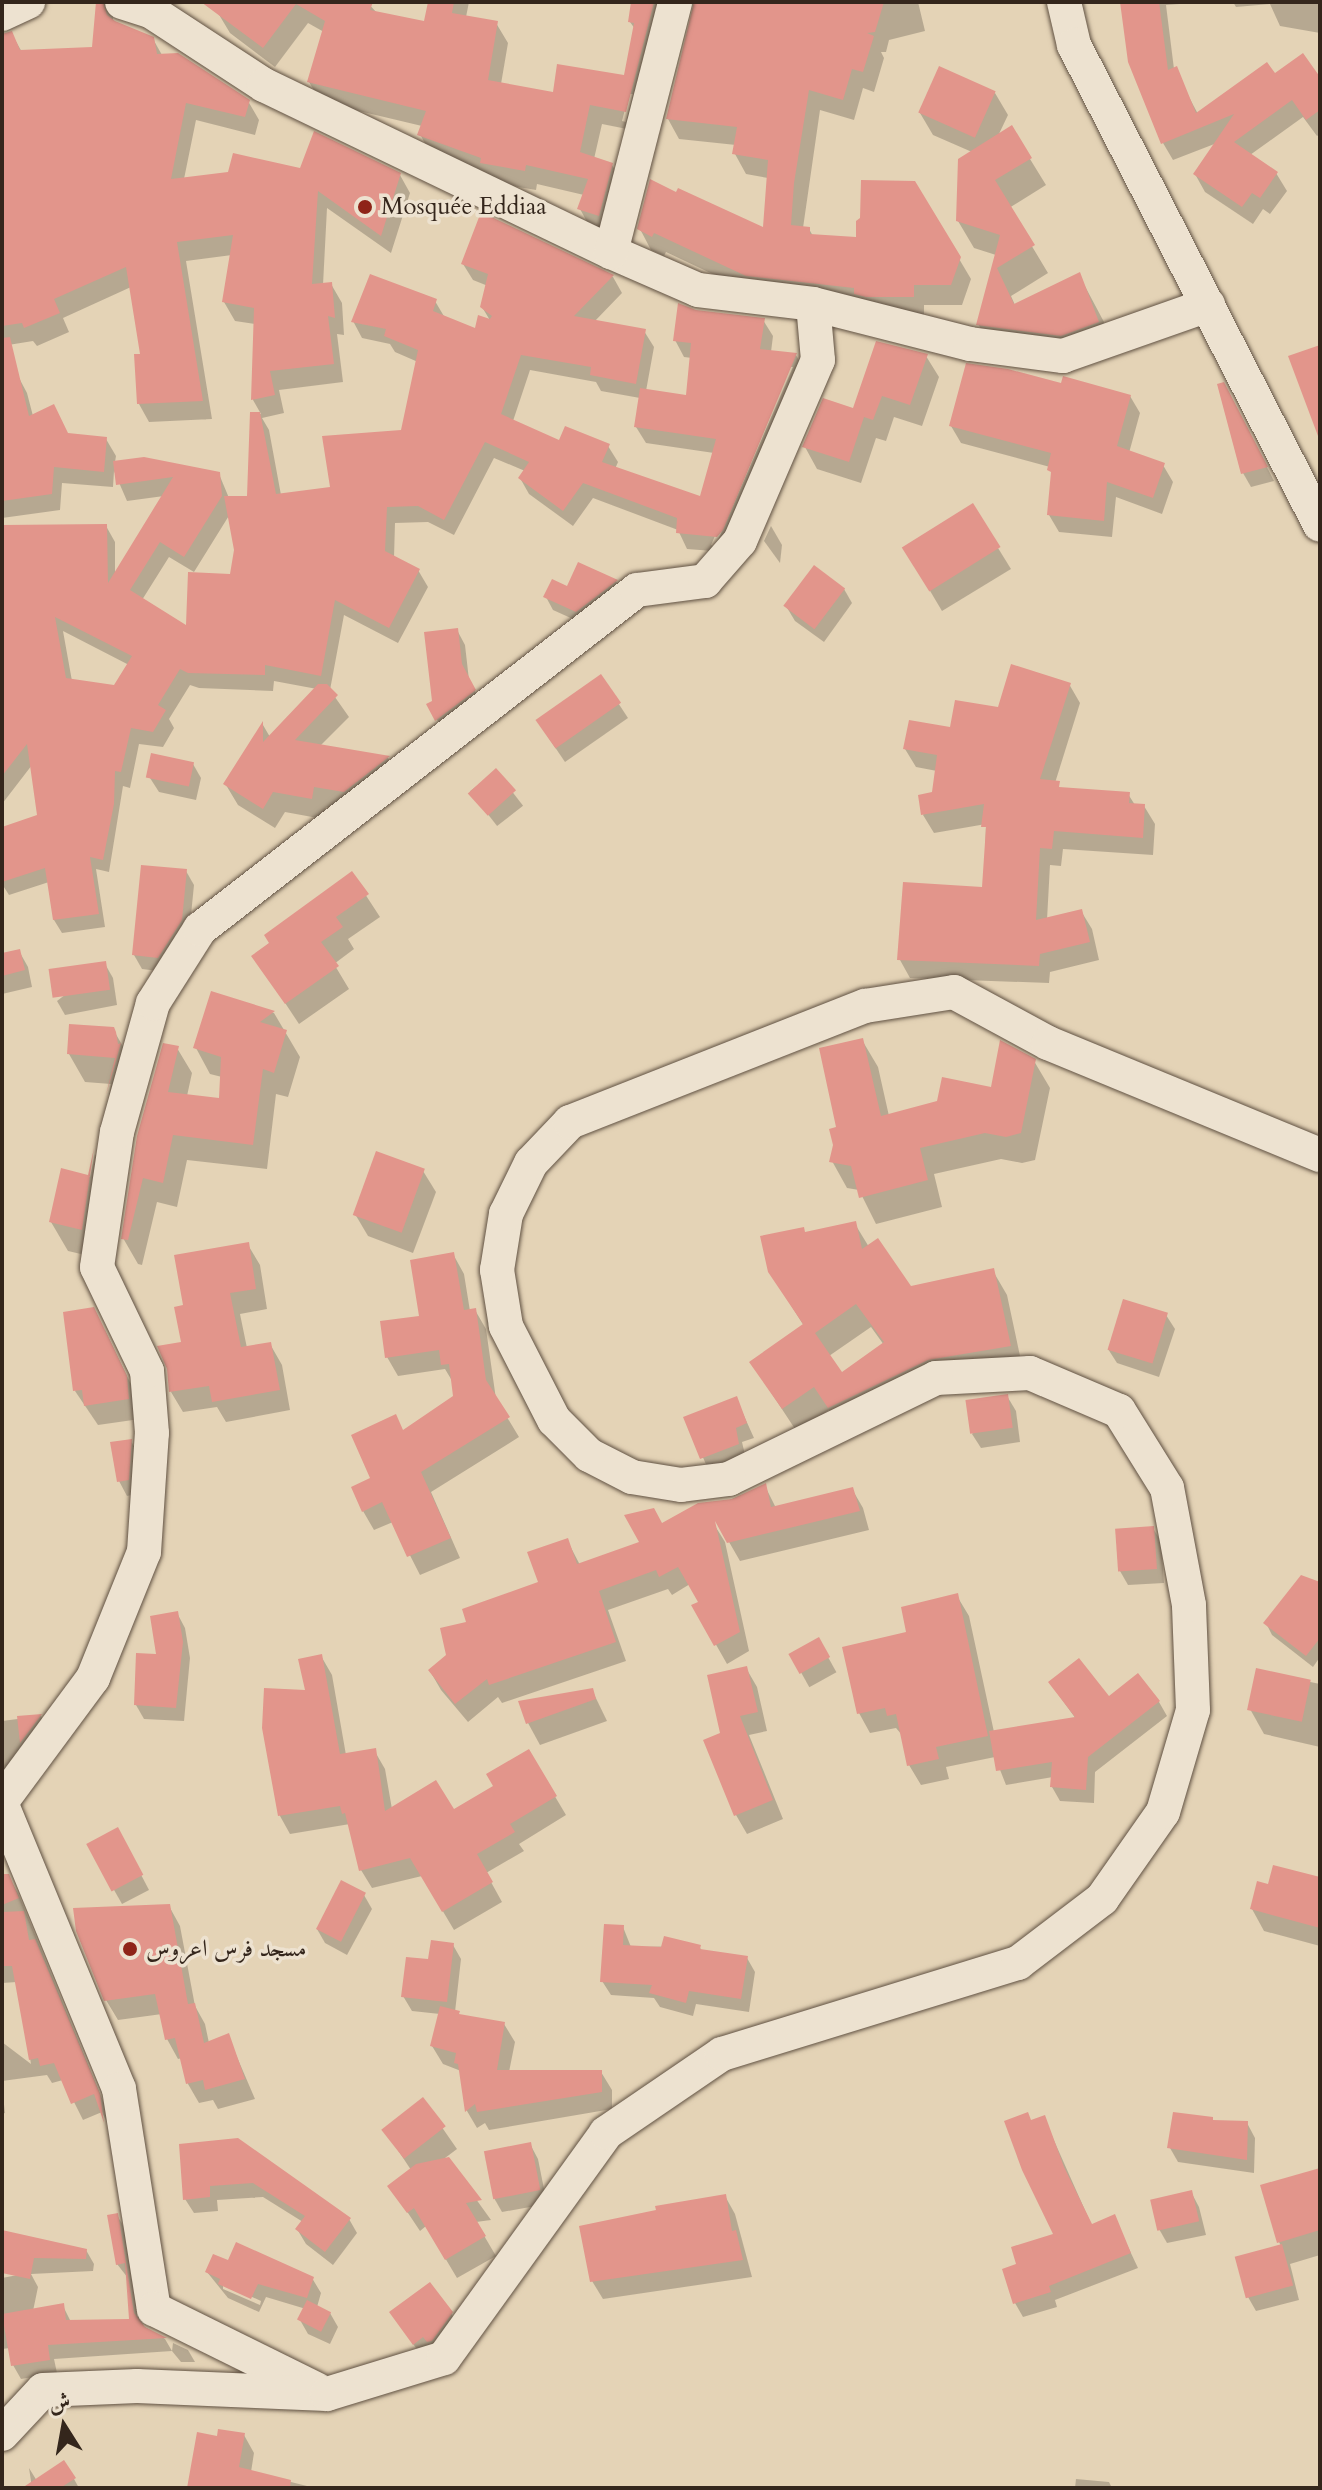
<!DOCTYPE html>
<meta charset="utf-8">
<style>
body{margin:0}
#map{position:relative;width:1322px;height:2490px;overflow:hidden;background:#e4d3b6;font-family:Cardo,Amiri,serif}
div>[style]{position:absolute}
.shadow>*{inset:0;background:#0003;transform-origin:0 0}
.building>*{inset:0;background:#e2958b;transform-origin:0 0}
.roads{filter:drop-shadow(0 0 2px #605142) drop-shadow(0 0 2px #605142)}
.minor>*{height:34px;margin:-17px;padding:0 17px;transform-origin:17px;border-radius:17px;background:#ede2d0}
.dots>*{width:22px;height:22px;translate:-50% -50%;box-sizing:border-box;border:4px solid #ede2d0;border-radius:50%}
span{translate:-50% -50%;white-space:nowrap;text-align:center;line-height:1.15;-webkit-text-stroke:7px #ede2d0;paint-order:stroke}
.poi-label{font-size:24px;color:#34261c}
.left{translate:0 -50%;text-align:left}
.frame{position:absolute;inset:0;border:4px solid #34261c;pointer-events:none}
.north{position:absolute;left:24px;top:2386px;width:80px;height:80px;-webkit-text-stroke:6px #ede2d0;paint-order:stroke;rotate:349deg;font-size:22px;font-weight:700;line-height:32px;text-align:center;color:#34261c}
.north::after{content:'';display:block;margin:auto;width:28px;height:36px;background:#34261c;clip-path:polygon(50% 0,100% 100%,50% 72%,0 100%)}
</style>
<div id="map">
<div class="shadow">
<i style="clip-path:polygon(evenodd,98px 2px,127px 2px,113px 14px,113px 21px,153px 39px,162px 55px,248px 101px,259px 120px,255px 135px,196px 120px,184px 179px,301px 171px,400px 175px,410px 193px,391px 253px,327px 208px,323px 285px,331px 284px,342px 303px,344px 335px,337px 334px,343px 382px,279px 390px,284px 413px,262px 418px,269px 430px,281px 495px,332px 489px,403px 431px,418px 362px,395px 352px,390px 344px,362px 338px,353px 321px,435px 301px,445px 318px,477px 330px,491px 322px,482px 307px,488px 286px,473px 280px,463px 264px,482px 215px,613px 277px,622px 293px,594px 322px,644px 331px,654px 347px,646px 391px,688px 397px,692px 358px,684px 357px,675px 340px,695px 312px,763px 320px,773px 336px,771px 352px,796px 355px,805px 371px,726px 552px,687px 549px,678px 530px,593px 498px,573px 526px,529px 494px,520px 478px,525px 471px,494px 458px,454px 535px,428px 522px,395px 523px,394px 558px,418px 570px,428px 587px,398px 643px,344px 615px,330px 690px,349px 717px,320px 746px,388px 758px,400px 778px,356px 812px,326px 807px,323px 819px,285px 812px,275px 828px,238px 805px,226px 785px,263px 725px,270px 737px,317px 689px,274px 681px,273px 691px,199px 688px,190px 685px,169px 719px,174px 728px,163px 747px,139px 744px,130px 788px,123px 786px,109px 872px,96px 869px,105px 927px,62px 933px,54px 920px,49px 882px,9px 895px,2px 884px,2px 829px,74px 805px,32px 765px,2px 804px,2px 527px,106px 526px,115px 542px,115px 574px,164px 496px,127px 501px,114px 471px,113px 487px,62px 483px,60px 510px,2px 518px,2px 380px,18px 376px,27px 393px,33px 416px,69px 435px,106px 439px,116px 456px,115px 462px,219px 474px,229px 498px,249px 497px,252px 414px,261px 414px,253px 400px,255px 324px,235px 321px,224px 302px,232px 255px,186px 261px,212px 419px,149px 422px,139px 404px,142px 355px,131px 287px,63px 318px,69px 332px,37px 346px,33px 341px,2px 346px,2px 34px,11px 33px,22px 52px,94px 49px,98px 2px,789px 367px,793px 367px,715px 547px,711px 545px,789px 367px,98px 2px,530px 370px,596px 382px,601px 391px,640px 398px,636px 427px,646px 443px,714px 453px,702px 499px,615px 469px,618px 462px,608px 446px,560px 442px,513px 421px,530px 370px,98px 2px,230px 514px,236px 550px,232px 576px,187px 629px,142px 600px,169px 557px,194px 572px,230px 514px,98px 2px,63px 631px,129px 665px,115px 688px,72px 681px,63px 631px)"></i>
<i style="clip-path:polygon(134px 2px,214px 2px,168px 5px)"></i>
<i style="clip-path:polygon(evenodd,227px 2px,367px 2px,377px 13px,425px 24px,430px 2px,469px 2px,466px 17px,496px 23px,508px 43px,501px 84px,554px 94px,626px 78px,635px 29px,630px 22px,633px 2px,918px 2px,925px 31px,889px 40px,886px 52px,881px 52px,884px 58px,874px 92px,863px 88px,854px 120px,820px 110px,803px 228px,809px 229px,813px 236px,857px 239px,914px 183px,971px 279px,962px 305px,924px 305px,924px 317px,759px 296px,666px 252px,664px 256px,651px 250px,640px 229px,765px 230px,768px 178px,746px 174px,735px 154px,736px 145px,679px 139px,668px 119px,694px 3px,681px 3px,637px 131px,602px 124px,594px 159px,612px 165px,624px 185px,611px 236px,591px 229px,580px 209px,584px 195px,537px 184px,536px 190px,494px 183px,431px 155px,420px 134px,422px 126px,321px 102px,309px 82px,324px 32px,308px 23px,275px 67px,230px 33px,218px 13px,227px 2px,629px 94px,633px 94px,626px 122px,622px 121px,629px 94px)"></i>
<i style="clip-path:polygon(1122px 2px,1206px 2px,1166px 5px,1174px 69px,1198px 114px,1274px 76px,1320px 81px,1320px 134px,1317px 136px,1303px 117px,1250px 155px,1276px 173px,1287px 191px,1270px 214px,1263px 209px,1253px 224px,1205px 192px,1195px 174px,1217px 143px,1173px 160px,1163px 143px)"></i>
<i style="clip-path:polygon(1233px 2px,1320px 2px,1320px 33px,1280px 26px,1270px 4px,1236px 7px)"></i>
<i style="clip-path:polygon(995px 93px,1008px 115px,998px 136px,1030px 159px,1046px 185px,1009px 208px,1048px 273px,1011px 296px,1015px 305px,1079px 275px,1104px 322px,1103px 331px,994px 351px,978px 324px,996px 255px,974px 248px,958px 221px,972px 152px,933px 135px,920px 113px)"></i>
<i style="clip-path:polygon(926px 356px,939px 377px,922px 426px,894px 417px,886px 441px,876px 438px,861px 483px,817px 469px,805px 447px)"></i>
<i style="clip-path:polygon(1063px 385px,1130px 396px,1140px 413px,1129px 453px,1163px 465px,1173px 482px,1162px 514px,1116px 497px,1112px 537px,1059px 532px,1049px 515px,1053px 477px,1050px 467px,961px 443px,951px 426px)"></i>
<i style="clip-path:polygon(1232px 399px,1274px 481px,1251px 487px,1243px 473px)"></i>
<i style="clip-path:polygon(771px 526px,782px 545px,780px 563px,764px 541px)"></i>
<i style="clip-path:polygon(998px 548px,1011px 569px,942px 611px,917px 569px)"></i>
<i style="clip-path:polygon(616px 581px,623px 593px,584px 624px,553px 610px,546px 597px)"></i>
<i style="clip-path:polygon(844px 589px,852px 603px,824px 642px,795px 621px,786px 606px)"></i>
<i style="clip-path:polygon(457px 630px,465px 645px,469px 680px,482px 705px,445px 734px,429px 705px,434px 702px)"></i>
<i style="clip-path:polygon(601px 677px,628px 718px,565px 762px,546px 734px)"></i>
<i style="clip-path:polygon(1069px 684px,1080px 703px,1055px 783px,1062px 790px,1128px 794px,1135px 805px,1144px 806px,1155px 824px,1153px 855px,1063px 849px,1061px 866px,1050px 865px,1047px 920px,1081px 911px,1092px 929px,1099px 960px,1050px 972px,1049px 983px,910px 978px,900px 960px,984px 889px,986px 824px,934px 833px,923px 815px,934px 794px,937px 771px,916px 767px,905px 749px)"></i>
<i style="clip-path:polygon(193px 764px,201px 778px,196px 800px,159px 792px,150px 778px)"></i>
<i style="left:496px;top:771px;width:44px;height:33px;rotate:52deg"></i>
<i style="clip-path:polygon(186px 871px,194px 885px,189px 935px,166px 972px,142px 969px,134px 955px)"></i>
<i style="clip-path:polygon(352px 874px,380px 917px,348px 939px,354px 949px,334px 964px,349px 989px,299px 1024px,254px 956px)"></i>
<i style="clip-path:polygon(19px 951px,28px 967px,32px 987px,2px 994px,2px 954px)"></i>
<i style="clip-path:polygon(105px 964px,113px 978px,117px 1005px,65px 1015px,57px 1001px)"></i>
<i style="clip-path:polygon(212px 994px,274px 1013px,300px 1057px,288px 1097px,276px 1094px,267px 1169px,187px 1160px,177px 1207px,157px 1202px,142px 1265px,138px 1264px,123px 1238px,177px 1048px,192px 1073px,187px 1096px,221px 1100px,222px 1077px,210px 1074px,196px 1048px)"></i>
<i style="clip-path:polygon(113px 1029px,129px 1057px,123px 1119px,109px 1095px,111px 1084px,85px 1082px,69px 1054px)"></i>
<i style="clip-path:polygon(862px 1040px,878px 1067px,889px 1116px,992px 1089px,1034px 1061px,1050px 1088px,1035px 1160px,1022px 1163px,1001px 1159px,934px 1174px,942px 1207px,876px 1224px,859px 1190px,847px 1188px,832px 1161px)"></i>
<i style="clip-path:polygon(95px 1154px,110px 1179px,98px 1258px,68px 1251px,51px 1222px,62px 1171px,90px 1177px)"></i>
<i style="clip-path:polygon(423px 1171px,436px 1192px,413px 1253px,368px 1236px,355px 1214px)"></i>
<i style="clip-path:polygon(evenodd,855px 1224px,869px 1247px,911px 1288px,993px 1271px,1007px 1295px,1023px 1370px,942px 1384px,844px 1431px,829px 1410px,797px 1432px,751px 1362px,804px 1326px,770px 1272px,806px 1234px,855px 1224px,871px 1327px,884px 1345px,842px 1374px,829px 1356px,871px 1327px)"></i>
<i style="clip-path:polygon(248px 1245px,260px 1265px,267px 1309px,240px 1314px,247px 1348px,270px 1344px,282px 1365px,290px 1410px,226px 1422px,217px 1407px,183px 1412px,171px 1392px,184px 1344px,185px 1307px)"></i>
<i style="clip-path:polygon(453px 1254px,464px 1274px,470px 1311px,475px 1310px,486px 1329px,496px 1399px,519px 1437px,431px 1492px,460px 1558px,420px 1575px,393px 1522px,374px 1530px,363px 1511px,372px 1479px,404px 1432px,455px 1397px,454px 1384px,445px 1369px,398px 1376px,387px 1357px,422px 1318px)"></i>
<i style="clip-path:polygon(1166px 1315px,1175px 1329px,1159px 1377px,1117px 1363px,1108px 1349px)"></i>
<i style="clip-path:polygon(105px 1330px,138px 1399px,140px 1419px,98px 1425px,75px 1391px)"></i>
<i style="clip-path:polygon(1007px 1396px,1016px 1411px,1020px 1442px,981px 1448px,972px 1434px)"></i>
<i style="clip-path:polygon(736px 1398px,754px 1438px,742px 1442px,746px 1459px,710px 1473px,685px 1418px)"></i>
<i style="clip-path:polygon(131px 1441px,139px 1455px,136px 1494px,127px 1496px,119px 1481px)"></i>
<i style="clip-path:polygon(765px 1486px,776px 1508px,852px 1489px,863px 1508px,869px 1530px,740px 1561px,717px 1521px,712px 1521px,725px 1542px,749px 1651px,727px 1664px,694px 1606px,701px 1602px,690px 1584px,672px 1595px,668px 1589px,608px 1610px,626px 1661px,502px 1703px,498px 1697px,468px 1722px,441px 1690px,430px 1671px,448px 1656px,469px 1624px,540px 1584px,567px 1540px,580px 1565px,642px 1543px,662px 1526px)"></i>
<i style="clip-path:polygon(1153px 1528px,1161px 1542px,1164px 1583px,1128px 1585px,1120px 1571px)"></i>
<i style="clip-path:polygon(1320px 1584px,1320px 1657px,1313px 1667px,1272px 1635px,1266px 1623px)"></i>
<i style="clip-path:polygon(957px 1596px,969px 1616px,994px 1732px,1076px 1719px,1050px 1683px,1109px 1699px,1159px 1702px,1167px 1716px,1095px 1772px,1094px 1803px,1060px 1801px,1052px 1787px,1053px 1777px,1006px 1785px,995px 1757px,946px 1767px,949px 1779px,921px 1785px,909px 1765px,902px 1735px,896px 1728px,870px 1733px,859px 1713px,909px 1633px)"></i>
<i style="clip-path:polygon(177px 1613px,185px 1628px,190px 1658px,184px 1721px,144px 1719px,136px 1705px)"></i>
<i style="left:818px;top:1639px;width:38px;height:31px;rotate:61deg"></i>
<i style="clip-path:polygon(321px 1656px,332px 1675px,346px 1755px,374px 1750px,385px 1769px,392px 1809px,453px 1812px,496px 1787px,528px 1751px,566px 1815px,519px 1844px,524px 1851px,486px 1873px,502px 1902px,454px 1930px,422px 1876px,372px 1888px,361px 1870px,350px 1824px,290px 1834px,280px 1816px,264px 1728px,307px 1692px)"></i>
<i style="clip-path:polygon(746px 1668px,757px 1687px,767px 1731px,749px 1735px,783px 1819px,747px 1834px,736px 1815px,722px 1734px)"></i>
<i style="clip-path:polygon(1258px 1671px,1320px 1684px,1320px 1747px,1264px 1734px,1250px 1709px)"></i>
<i style="clip-path:polygon(592px 1690px,607px 1721px,540px 1745px,528px 1723px)"></i>
<i style="clip-path:polygon(41px 1716px,51px 1734px,26px 1769px,2px 1771px,2px 1721px)"></i>
<i style="clip-path:polygon(88px 1844px,125px 1844px,149px 1890px,122px 1904px)"></i>
<i style="clip-path:polygon(2px 1876px,8px 1876px,18px 1893px,108px 2113px,111px 2131px,102px 2112px,83px 2120px,63px 2080px,52px 2083px,47px 2075px,2px 2081px,2px 2042px,31px 2064px,17px 1982px,2px 1983px)"></i>
<i style="clip-path:polygon(1320px 1879px,1320px 1946px,1264px 1931px,1252px 1909px,1269px 1887px)"></i>
<i style="clip-path:polygon(364px 1895px,372px 1909px,347px 1955px,325px 1943px,317px 1929px)"></i>
<i style="clip-path:polygon(169px 1906px,180px 1926px,195px 2006px,205px 2024px,209px 2043px,228px 2036px,255px 2099px,218px 2109px,213px 2100px,199px 2103px,188px 2084px,182px 2058px,178px 2059px,167px 2039px,162px 2014px,118px 2020px,106px 2000px)"></i>
<i style="clip-path:polygon(623px 1927px,631px 1947px,699px 1946px,702px 1951px,747px 1958px,755px 1972px,749px 2012px,696px 2004px,693px 2016px,660px 2007px,654px 1998px,611px 1995px,602px 1981px)"></i>
<i style="clip-path:polygon(453px 1945px,461px 1959px,455px 2012px,461px 2016px,504px 2024px,515px 2042px,509px 2072px,601px 2072px,612px 2090px,612px 2109px,489px 2130px,485px 2123px,477px 2128px,467px 2111px,461px 2071px,443px 2064px,432px 2046px,440px 2014px,412px 2011px,403px 1996px,430px 1961px)"></i>
<i style="clip-path:polygon(2px 2088px,5px 2113px,2px 2114px)"></i>
<i style="clip-path:polygon(423px 2100px,457px 2149px,441px 2161px,448px 2160px,491px 2220px,476px 2222px,496px 2256px,457px 2278px,426px 2226px,420px 2231px,390px 2186px,411px 2170px,384px 2129px)"></i>
<i style="clip-path:polygon(1044px 2118px,1092px 2226px,1114px 2217px,1138px 2268px,1055px 2300px,1057px 2307px,1023px 2317px,1015px 2303px,1019px 2266px,1056px 2235px,1031px 2122px)"></i>
<i style="clip-path:polygon(1214px 2122px,1247px 2123px,1255px 2138px,1254px 2173px,1178px 2162px,1170px 2148px)"></i>
<i style="clip-path:polygon(530px 2144px,538px 2159px,547px 2204px,502px 2212px,494px 2198px,486px 2153px)"></i>
<i style="clip-path:polygon(181px 2145px,349px 2219px,357px 2233px,333px 2265px,306px 2244px,297px 2229px,303px 2222px,263px 2197px,217px 2200px,218px 2211px,194px 2213px,185px 2199px)"></i>
<i style="clip-path:polygon(1320px 2170px,1320px 2255px,1290px 2264px,1299px 2300px,1256px 2311px,1248px 2297px,1281px 2246px,1279px 2242px)"></i>
<i style="clip-path:polygon(1191px 2192px,1199px 2207px,1206px 2235px,1167px 2243px,1159px 2229px)"></i>
<i style="clip-path:polygon(725px 2196px,735px 2214px,752px 2277px,603px 2299px,592px 2281px)"></i>
<i style="clip-path:polygon(117px 2215px,125px 2229px,143px 2326px,165px 2339px,172px 2351px,54px 2359px,57px 2373px,21px 2379px,13px 2365px,10px 2348px,2px 2349px,2px 2278px,28px 2273px,2px 2268px,2px 2232px,86px 2250px,94px 2264px,93px 2271px,31px 2274px,38px 2287px,33px 2311px,63px 2306px,71px 2322px,131px 2321px,128px 2278px,117px 2264px)"></i>
<i style="clip-path:polygon(evenodd,229px 2263px,312px 2278px,321px 2293px,317px 2307px,330px 2313px,338px 2327px,330px 2344px,308px 2334px,300px 2320px,306px 2309px,266px 2297px,259px 2312px,228px 2298px,207px 2272px,229px 2263px,223px 2284px,261px 2301px,260px 2305px,223px 2289px,223px 2284px)"></i>
<i style="clip-path:polygon(391px 2312px,451px 2313px,459px 2328px,423px 2358px)"></i>
<i style="clip-path:polygon(173px 2343px,188px 2350px,195px 2362px,181px 2362px,172px 2351px)"></i>
<i style="clip-path:polygon(244px 2435px,254px 2453px,251px 2472px,315px 2488px,189px 2488px,218px 2438px)"></i>
<i style="clip-path:polygon(29px 2468px,37px 2481px,74px 2479px,79px 2488px,32px 2488px)"></i>
<i style="clip-path:polygon(1076px 2479px,1109px 2482px,1112px 2488px,1075px 2488px)"></i>
</div>
<div class="building">
<i style="clip-path:polygon(96px 2px,103px 2px,107px 15px,115px 21px,154px 37px,157px 54px,178px 53px,250px 100px,245px 117px,186px 103px,171px 179px,228px 172px,233px 153px,300px 168px,314px 131px,401px 173px,381px 236px,318px 191px,312px 284px,332px 282px,335px 318px,328px 316px,334px 364px,270px 371px,275px 395px,251px 400px,254px 308px,222px 302px,233px 235px,177px 242px,203px 401px,137px 404px,134px 354px,140px 354px,126px 267px,54px 299px,60px 313px,24px 328px,22px 323px,2px 326px,2px 34px,12px 31px,20px 50px,92px 47px)"></i>
<i style="clip-path:polygon(201px 2px,373px 2px,370px 10px,424px 21px,428px 2px,454px 2px,452px 13px,498px 21px,488px 80px,553px 92px,557px 64px,624px 75px,634px 23px,628px 22px,631px 2px,654px 2px,626px 112px,590px 105px,580px 152px,613px 163px,599px 216px,577px 209px,588px 179px,526px 165px,525px 171px,480px 163px,481px 158px,417px 135px,426px 111px,307px 82px,325px 21px,296px 4px,263px 48px)"></i>
<i style="clip-path:polygon(694px 2px,884px 2px,875px 32px,867px 33px,874px 36px,863px 72px,852px 69px,843px 100px,809px 90px,794px 183px,791px 225px,810px 227px,810px 234px,856px 237px,856px 221px,860px 218px,861px 180px,915px 181px,961px 257px,951px 285px,914px 285px,914px 297px,866px 297px,854px 294px,854px 288px,746px 276px,654px 233px,652px 237px,637px 229px,650px 179px,676px 192px,678px 188px,763px 227px,768px 160px,732px 154px,737px 127px,666px 119px)"></i>
<i style="clip-path:polygon(1120px 2px,1159px 2px,1168px 70px,1177px 66px,1196px 113px,1267px 62px,1275px 73px,1303px 53px,1320px 77px,1320px 110px,1306px 120px,1292px 100px,1234px 142px,1278px 172px,1260px 198px,1252px 193px,1242px 207px,1193px 174px,1234px 114px,1161px 144px,1128px 62px)"></i>
<i style="left:939px;top:66px;width:62px;height:51px;rotate:24deg"></i>
<i style="clip-path:polygon(1012px 125px,1032px 158px,995px 180px,1035px 245px,997px 268px,1014px 304px,1080px 272px,1099px 322px,1061px 336px,976px 325px,1000px 235px,956px 221px,958px 159px)"></i>
<i style="clip-path:polygon(evenodd,481px 212px,614px 275px,574px 316px,646px 329px,636px 384px,590px 375px,591px 367px,521px 355px,501px 414px,559px 440px,565px 426px,610px 444px,602px 462px,700px 496px,716px 439px,634px 427px,640px 388px,686px 395px,691px 343px,673px 341px,678px 303px,696px 310px,765px 318px,760px 349px,797px 353px,723px 530px,717px 537px,676px 533px,677px 518px,583px 483px,563px 511px,518px 478px,529px 462px,485px 442px,444px 520px,418px 506px,387px 507px,385px 551px,420px 569px,389px 628px,335px 600px,321px 676px,265px 665px,265px 675px,188px 673px,180px 669px,158px 705px,166px 710px,153px 732px,131px 728px,121px 772px,115px 771px,114px 804px,103px 860px,90px 857px,99px 914px,53px 920px,45px 868px,2px 882px,2px 827px,37px 815px,27px 744px,2px 776px,2px 525px,107px 524px,108px 583px,173px 477px,116px 485px,113px 461px,144px 457px,220px 472px,222px 496px,184px 557px,160px 542px,130px 590px,186px 625px,188px 572px,230px 574px,234px 550px,224px 496px,247px 496px,250px 412px,260px 412px,276px 494px,330px 487px,322px 436px,401px 430px,418px 350px,384px 336px,386px 329px,351px 322px,370px 274px,437px 299px,433px 311px,475px 328px,478px 315px,490px 319px,492px 316px,480px 307px,488px 274px,461px 264px,481px 212px,55px 617px,132px 656px,114px 685px,66px 678px,55px 617px)"></i>
<i style="clip-path:polygon(10px 337px,29px 416px,54px 404px,68px 433px,107px 437px,104px 472px,54px 467px,52px 494px,2px 501px,2px 338px)"></i>
<i style="clip-path:polygon(876px 341px,928px 354px,910px 405px,882px 396px,873px 420px,864px 417px,849px 462px,802px 447px,823px 398px,853px 408px)"></i>
<i style="clip-path:polygon(1320px 345px,1320px 436px,1318px 436px,1288px 356px)"></i>
<i style="clip-path:polygon(966px 363px,1008px 369px,1061px 383px,1063px 376px,1131px 395px,1117px 446px,1165px 463px,1153px 498px,1107px 482px,1104px 521px,1047px 515px,1051px 472px,1047px 470px,1051px 453px,949px 426px)"></i>
<i style="clip-path:polygon(1224px 382px,1268px 467px,1241px 474px,1217px 384px)"></i>
<i style="left:973px;top:503px;width:52px;height:84px;rotate:58deg"></i>
<i style="clip-path:polygon(578px 562px,618px 580px,576px 612px,543px 597px,552px 579px,567px 586px)"></i>
<i style="left:814px;top:565px;width:39px;height:51px;rotate:37deg"></i>
<i style="clip-path:polygon(458px 628px,462px 664px,476px 690px,435px 721px,426px 704px,432px 701px,424px 632px)"></i>
<i style="clip-path:polygon(1011px 664px,1071px 683px,1040px 779px,1060px 781px,1059px 787px,1130px 792px,1129px 803px,1145px 804px,1143px 838px,1054px 831px,1052px 849px,1040px 848px,1036px 920px,1082px 909px,1090px 942px,1040px 954px,1039px 966px,897px 960px,903px 882px,982px 887px,986px 827px,981px 827px,984px 804px,921px 815px,918px 795px,932px 792px,937px 755px,903px 749px,909px 720px,950px 727px,955px 700px,998px 707px)"></i>
<i style="left:601px;top:674px;width:35px;height:80px;rotate:55deg"></i>
<i style="clip-path:polygon(318px 684px,327px 684px,338px 695px,295px 740px,390px 756px,344px 792px,314px 787px,312px 799px,273px 792px,263px 809px,223px 784px,263px 721px,263px 742px)"></i>
<i style="left:151px;top:753px;width:44px;height:25px;rotate:12deg"></i>
<i style="left:496px;top:768px;width:30px;height:38px;rotate:48deg"></i>
<i style="clip-path:polygon(141px 865px,187px 869px,182px 920px,158px 958px,132px 955px)"></i>
<i style="clip-path:polygon(352px 871px,369px 894px,336px 917px,343px 927px,321px 942px,339px 966px,285px 1004px,251px 956px,269px 943px,264px 935px)"></i>
<i style="clip-path:polygon(20px 949px,25px 970px,2px 976px,2px 953px)"></i>
<i style="left:106px;top:961px;width:29px;height:58px;rotate:82deg"></i>
<i style="clip-path:polygon(211px 991px,275px 1011px,260px 1022px,287px 1030px,274px 1073px,263px 1069px,253px 1145px,173px 1135px,163px 1183px,143px 1178px,128px 1240px,121px 1239px,137px 1136px,163px 1043px,179px 1046px,168px 1092px,219px 1098px,221px 1057px,193px 1048px)"></i>
<i style="clip-path:polygon(69px 1024px,114px 1027px,116px 1032px,118px 1044px,121px 1043px,106px 1095px,115px 1058px,67px 1054px)"></i>
<i style="clip-path:polygon(863px 1038px,881px 1116px,937px 1101px,942px 1077px,991px 1087px,1000px 1040px,1036px 1059px,1021px 1133px,1006px 1137px,985px 1133px,920px 1148px,928px 1180px,859px 1198px,851px 1166px,829px 1162px,833px 1145px,829px 1129px,836px 1127px,819px 1048px)"></i>
<i style="clip-path:polygon(94px 1148px,82px 1230px,49px 1222px,61px 1168px,88px 1175px)"></i>
<i style="left:376px;top:1151px;width:52px;height:68px;rotate:20deg"></i>
<i style="clip-path:polygon(evenodd,856px 1221px,862px 1249px,878px 1238px,911px 1286px,994px 1268px,1011px 1346px,928px 1360px,828px 1408px,814px 1387px,782px 1409px,749px 1362px,803px 1324px,768px 1272px,760px 1236px,804px 1227px,805px 1232px,856px 1221px,856px 1304px,884px 1342px,842px 1372px,815px 1333px,856px 1304px)"></i>
<i style="clip-path:polygon(249px 1242px,256px 1289px,230px 1293px,241px 1347px,271px 1342px,280px 1390px,212px 1402px,209px 1386px,169px 1392px,167px 1369px,157px 1346px,181px 1342px,174px 1307px,183px 1305px,174px 1255px)"></i>
<i style="clip-path:polygon(454px 1252px,464px 1310px,476px 1308px,486px 1380px,510px 1417px,421px 1472px,451px 1538px,407px 1557px,382px 1502px,362px 1512px,351px 1487px,370px 1478px,351px 1435px,396px 1414px,403px 1430px,453px 1396px,449px 1364px,441px 1365px,439px 1350px,385px 1358px,380px 1321px,419px 1316px,410px 1260px)"></i>
<i style="left:1123px;top:1299px;width:47px;height:53px;rotate:17deg"></i>
<i style="clip-path:polygon(94px 1307px,127px 1376px,129px 1399px,84px 1406px,82px 1390px,73px 1391px,63px 1312px)"></i>
<i style="left:1008px;top:1394px;width:34px;height:43px;rotate:82deg"></i>
<i style="clip-path:polygon(737px 1396px,747px 1423px,736px 1428px,739px 1444px,700px 1459px,683px 1417px)"></i>
<i style="clip-path:polygon(132px 1439px,129px 1480px,117px 1482px,110px 1442px)"></i>
<i style="clip-path:polygon(766px 1483px,771px 1507px,853px 1487px,860px 1511px,727px 1543px,715px 1521px,740px 1632px,714px 1646px,691px 1605px,698px 1602px,678px 1567px,659px 1577px,656px 1570px,599px 1591px,616px 1642px,489px 1685px,487px 1679px,455px 1704px,428px 1670px,446px 1655px,440px 1628px,466px 1622px,462px 1609px,538px 1582px,527px 1552px,568px 1538px,577px 1564px,639px 1542px,624px 1515px,654px 1508px,662px 1523px,698px 1503px,732px 1499px)"></i>
<i style="left:1154px;top:1526px;width:43px;height:39px;rotate:86deg"></i>
<i style="clip-path:polygon(1301px 1575px,1320px 1582px,1320px 1638px,1306px 1656px,1263px 1623px)"></i>
<i style="clip-path:polygon(958px 1593px,988px 1736px,936px 1747px,939px 1759px,907px 1766px,896px 1714px,887px 1716px,885px 1708px,857px 1714px,842px 1647px,906px 1632px,901px 1607px)"></i>
<i style="clip-path:polygon(178px 1611px,183px 1642px,176px 1708px,134px 1705px,136px 1653px,156px 1654px,150px 1616px)"></i>
<i style="left:819px;top:1637px;width:23px;height:35px;rotate:61deg"></i>
<i style="clip-path:polygon(322px 1654px,340px 1754px,376px 1748px,385px 1811px,436px 1780px,454px 1809px,493px 1786px,486px 1774px,529px 1749px,557px 1796px,510px 1824px,515px 1832px,477px 1854px,493px 1882px,442px 1912px,410px 1858px,359px 1871px,345px 1813px,342px 1814px,340px 1806px,278px 1816px,262px 1728px,264px 1688px,305px 1690px,298px 1659px)"></i>
<i style="clip-path:polygon(1079px 1658px,1109px 1696px,1138px 1673px,1160px 1701px,1088px 1757px,1086px 1790px,1050px 1787px,1052px 1762px,996px 1771px,989px 1731px,1075px 1717px,1048px 1682px)"></i>
<i style="clip-path:polygon(747px 1666px,758px 1712px,740px 1716px,773px 1800px,734px 1816px,703px 1740px,720px 1733px,707px 1675px)"></i>
<i style="left:1256px;top:1668px;width:56px;height:43px;rotate:12deg"></i>
<i style="clip-path:polygon(593px 1688px,596px 1699px,526px 1724px,518px 1701px)"></i>
<i style="clip-path:polygon(42px 1714px,20px 1743px,17px 1716px)"></i>
<i style="left:118px;top:1827px;width:54px;height:36px;rotate:62deg"></i>
<i style="clip-path:polygon(1273px 1865px,1320px 1877px,1320px 1928px,1250px 1909px,1257px 1881px,1268px 1884px)"></i>
<i style="clip-path:polygon(2px 1874px,9px 1874px,19px 1898px,2px 1905px)"></i>
<i style="left:341px;top:1880px;width:28px;height:55px;rotate:27deg"></i>
<i style="clip-path:polygon(170px 1904px,188px 2004px,195px 2003px,204px 2043px,229px 2033px,245px 2079px,205px 2090px,203px 2080px,186px 2084px,175px 2038px,165px 2040px,155px 1994px,104px 2001px,76px 1931px,73px 1908px)"></i>
<i style="clip-path:polygon(24px 1911px,29px 1940px,35px 1939px,100px 2094px,104px 2123px,94px 2094px,71px 2104px,54px 2063px,40px 2066px,38px 2058px,29px 2060px,12px 1966px,2px 1966px,2px 1912px)"></i>
<i style="clip-path:polygon(604px 1924px,624px 1925px,623px 1945px,661px 1947px,664px 1936px,701px 1945px,700px 1949px,748px 1956px,741px 1999px,689px 1991px,686px 2003px,649px 1993px,652px 1985px,600px 1982px)"></i>
<i style="clip-path:polygon(431px 1940px,454px 1943px,447px 2002px,401px 1997px,406px 1957px,428px 1959px)"></i>
<i style="clip-path:polygon(440px 2006px,460px 2011px,459px 2014px,505px 2022px,497px 2070px,602px 2070px,602px 2092px,477px 2112px,475px 2104px,465px 2112px,458px 2064px,454px 2063px,456px 2053px,430px 2046px)"></i>
<i style="left:423px;top:2097px;width:37px;height:53px;rotate:52deg"></i>
<i style="clip-path:polygon(1028px 2112px,1031px 2120px,1045px 2115px,1064px 2167px,1092px 2224px,1115px 2214px,1131px 2253px,1049px 2286px,1051px 2292px,1013px 2304px,1002px 2269px,1016px 2264px,1011px 2247px,1053px 2234px,1022px 2170px,1004px 2121px)"></i>
<i style="clip-path:polygon(1173px 2112px,1213px 2117px,1213px 2120px,1248px 2121px,1247px 2160px,1167px 2148px)"></i>
<i style="clip-path:polygon(238px 2138px,351px 2218px,325px 2252px,295px 2229px,305px 2216px,253px 2183px,210px 2186px,210px 2197px,183px 2200px,179px 2144px)"></i>
<i style="left:531px;top:2142px;width:49px;height:48px;rotate:79deg"></i>
<i style="clip-path:polygon(449px 2157px,482px 2200px,466px 2203px,486px 2236px,445px 2260px,414px 2208px,407px 2213px,387px 2186px,416px 2164px)"></i>
<i style="clip-path:polygon(1320px 2168px,1320px 2230px,1277px 2243px,1260px 2185px)"></i>
<i style="left:1192px;top:2190px;width:32px;height:43px;rotate:77deg"></i>
<i style="clip-path:polygon(726px 2194px,732px 2231px,736px 2230px,743px 2260px,590px 2282px,579px 2226px,656px 2210px,655px 2206px)"></i>
<i style="clip-path:polygon(118px 2213px,134px 2313px,145px 2327px,167px 2338px,48px 2345px,50px 2360px,11px 2366px,2px 2314px,64px 2303px,66px 2320px,129px 2319px,125px 2263px,116px 2265px,107px 2215px)"></i>
<i style="clip-path:polygon(2px 2230px,87px 2249px,86px 2259px,34px 2258px,30px 2279px,2px 2273px)"></i>
<i style="clip-path:polygon(236px 2242px,314px 2277px,307px 2298px,258px 2284px,251px 2299px,218px 2284px,220px 2279px,205px 2272px,213px 2254px,228px 2260px)"></i>
<i style="left:1282px;top:2244px;width:43px;height:49px;rotate:75deg"></i>
<i style="clip-path:polygon(430px 2282px,453px 2312px,432px 2341px,427px 2342px,423px 2337px,413px 2345px,389px 2312px)"></i>
<i style="left:307px;top:2300px;width:27px;height:22px;rotate:27deg"></i>
<i style="clip-path:polygon(218px 2429px,245px 2433px,239px 2467px,291px 2480px,290px 2488px,187px 2488px,197px 2432px,217px 2436px)"></i>
<i style="clip-path:polygon(64px 2460px,76px 2478px,60px 2488px,22px 2488px)"></i>
</div>
<div class="roads">
<div class="minor">
<i style="left:122px;top:2px;width:32px;rotate:18deg"></i>
<i style="left:152px;top:12px;width:134px;rotate:33.1deg"></i>
<i style="left:264px;top:85px;width:385px;rotate:25.7deg"></i>
<i style="left:611px;top:252px;width:95px;rotate:23.6deg"></i>
<i style="left:698px;top:290px;width:116px;rotate:6.9deg"></i>
<i style="left:813px;top:304px;width:162px;rotate:14.3deg"></i>
<i style="left:970px;top:344px;width:94px;rotate:7.4deg"></i>
<i style="left:1063px;top:356px;width:154px;rotate:-19.4deg"></i>
<i style="left:1064px;top:2px;width:44px;rotate:76.9deg"></i>
<i style="left:1074px;top:45px;width:539px;rotate:62.86deg"></i>
<i style="left:2px;top:14px;width:29px;rotate:-25deg"></i>
<i style="left:611px;top:252px;width:258px;rotate:-75.6deg"></i>
<i style="left:2px;top:1801px;width:153px;rotate:-53.5deg"></i>
<i style="left:93px;top:1678px;width:136px;rotate:-68deg"></i>
<i style="left:144px;top:1552px;width:119px;rotate:-86.2deg"></i>
<i style="left:152px;top:1433px;width:62px;rotate:-94.6deg"></i>
<i style="left:147px;top:1371px;width:115px;rotate:-115.7deg"></i>
<i style="left:97px;top:1267px;width:136px;rotate:-81.6deg"></i>
<i style="left:117px;top:1132px;width:134px;rotate:-74.4deg"></i>
<i style="left:153px;top:1003px;width:88px;rotate:-57.6deg"></i>
<i style="left:200px;top:929px;width:553px;rotate:-37.8deg"></i>
<i style="left:637px;top:590px;width:69px;rotate:-7.5deg"></i>
<i style="left:705px;top:581px;width:53px;rotate:-48.8deg"></i>
<i style="left:740px;top:541px;width:197px;rotate:-66.7deg"></i>
<i style="left:818px;top:360px;width:56px;rotate:-95.1deg"></i>
<i style="left:2px;top:1805px;width:307px;rotate:67.6deg"></i>
<i style="left:119px;top:2089px;width:223px;rotate:81deg"></i>
<i style="left:154px;top:2309px;width:181px;rotate:26.3deg"></i>
<i style="left:2px;top:2434px;width:60px;rotate:-47deg"></i>
<i style="left:43px;top:2390px;width:94px;rotate:-2.4deg"></i>
<i style="left:137px;top:2386px;width:190px;rotate:2.4deg"></i>
<i style="left:327px;top:2394px;width:122px;rotate:-17.1deg"></i>
<i style="left:444px;top:2358px;width:277px;rotate:-54.2deg"></i>
<i style="left:606px;top:2133px;width:140px;rotate:-34.3deg"></i>
<i style="left:722px;top:2054px;width:310px;rotate:-17.1deg"></i>
<i style="left:1018px;top:1963px;width:106px;rotate:-37.3deg"></i>
<i style="left:1102px;top:1899px;width:106px;rotate:-55deg"></i>
<i style="left:1163px;top:1812px;width:106px;rotate:-73.6deg"></i>
<i style="left:1193px;top:1710px;width:105px;rotate:-92.2deg"></i>
<i style="left:1189px;top:1605px;width:119px;rotate:-100.6deg"></i>
<i style="left:1167px;top:1488px;width:91px;rotate:-121.9deg"></i>
<i style="left:1119px;top:1411px;width:97px;rotate:-156.9deg"></i>
<i style="left:1030px;top:1373px;width:94px;rotate:177deg"></i>
<i style="left:936px;top:1378px;width:230px;rotate:154deg"></i>
<i style="left:729px;top:1479px;width:48px;rotate:172.9deg"></i>
<i style="left:681px;top:1485px;width:50px;rotate:-170.7deg"></i>
<i style="left:632px;top:1477px;width:48px;rotate:-152.9deg"></i>
<i style="left:589px;top:1455px;width:49px;rotate:-135deg"></i>
<i style="left:554px;top:1420px;width:106px;rotate:-117.1deg"></i>
<i style="left:506px;top:1326px;width:57px;rotate:-99.1deg"></i>
<i style="left:497px;top:1270px;width:57px;rotate:-80.9deg"></i>
<i style="left:506px;top:1214px;width:57px;rotate:-63.9deg"></i>
<i style="left:531px;top:1163px;width:57px;rotate:-46.4deg"></i>
<i style="left:570px;top:1122px;width:317px;rotate:-21.5deg"></i>
<i style="left:865px;top:1006px;width:90px;rotate:-8.9deg"></i>
<i style="left:954px;top:992px;width:107px;rotate:28.5deg"></i>
<i style="left:1048px;top:1043px;width:294px;rotate:22.4deg"></i>
</div>
</div>
<div class="dots">
<i style="left:365px;top:207px;background:#8f2418"></i>
<i style="left:130px;top:1949px;background:#8f2418"></i>
</div>
<div class="poi-label">
<span class="left" style="left:381px;top:207px">Mosquée Eddiaa</span>
<span class="left" style="left:146px;top:1949px">مسجد فرس اعروس</span>
</div>
<div class="frame"></div>
<div class="north">ش</div>
</div>
